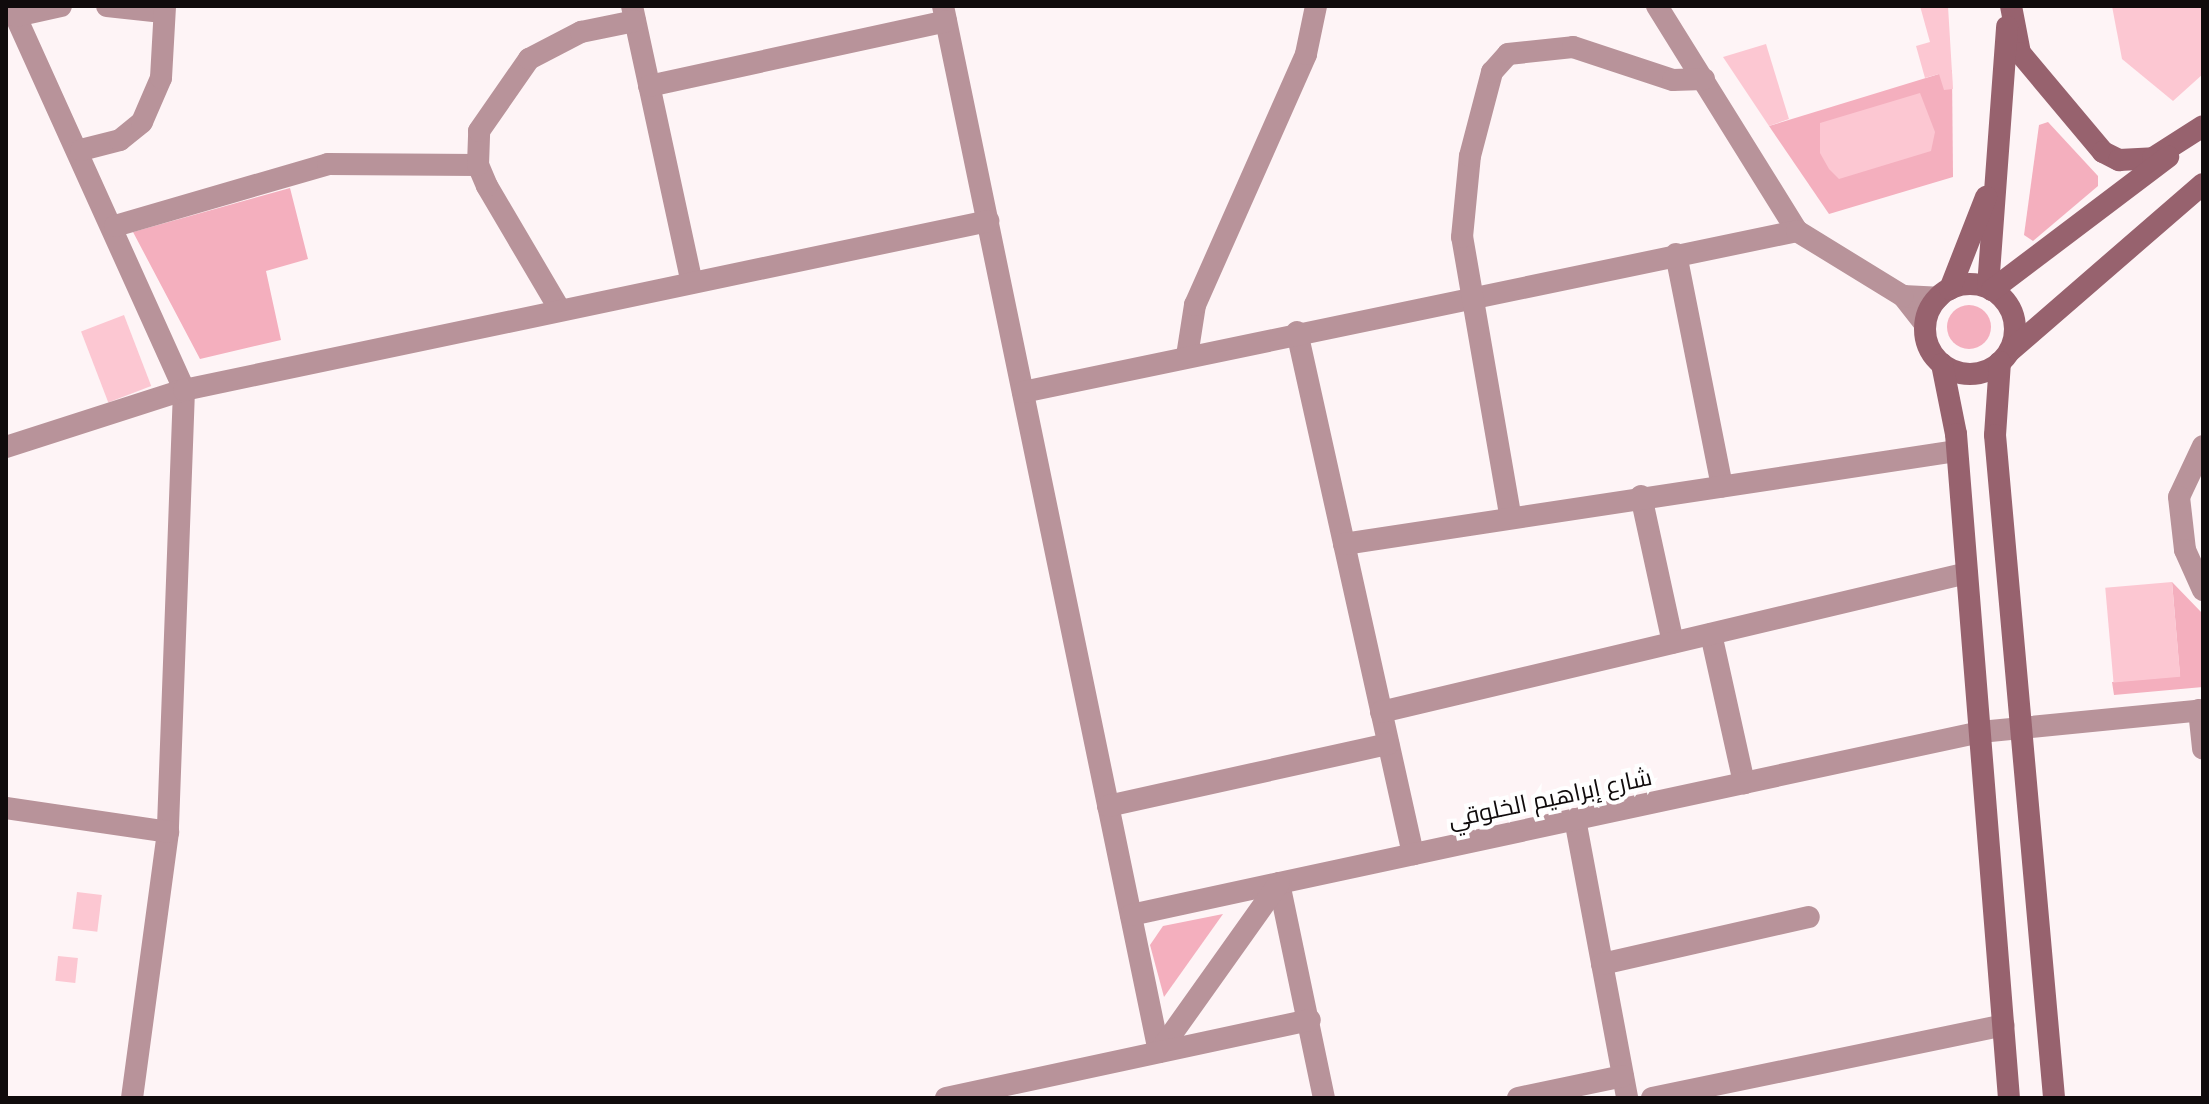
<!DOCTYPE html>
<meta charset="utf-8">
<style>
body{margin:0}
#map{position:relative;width:2209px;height:1104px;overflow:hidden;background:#fef4f6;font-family:Mulish,Cairo,sans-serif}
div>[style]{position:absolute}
.green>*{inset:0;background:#f4afbe}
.round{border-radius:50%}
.building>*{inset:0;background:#fcc7d2;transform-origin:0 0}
.minor>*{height:22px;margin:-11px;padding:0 11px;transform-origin:11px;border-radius:11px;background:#b8939a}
.secondary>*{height:22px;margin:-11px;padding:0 11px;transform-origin:11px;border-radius:11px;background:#97626e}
.secondary>.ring{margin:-11px;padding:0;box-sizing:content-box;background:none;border:22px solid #97626e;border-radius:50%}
span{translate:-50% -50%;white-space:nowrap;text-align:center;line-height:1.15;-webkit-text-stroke:8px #fff;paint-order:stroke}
.street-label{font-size:24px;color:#100b0c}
.frame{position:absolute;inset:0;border:8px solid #100b0c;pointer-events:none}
</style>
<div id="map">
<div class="green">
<i style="clip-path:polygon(1952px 70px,1953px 177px,1829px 214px,1769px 126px)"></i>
<i style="clip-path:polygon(2048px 122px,2098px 176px,2098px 186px,2033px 241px,2024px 235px,2039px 125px)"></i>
<i style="clip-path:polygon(290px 188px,308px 259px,266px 271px,281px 340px,200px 359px,133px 232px)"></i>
<i class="round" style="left:1947px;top:305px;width:44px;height:44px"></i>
<i style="clip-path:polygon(2172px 582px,2203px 614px,2203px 687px,2114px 695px,2112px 682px,2180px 676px)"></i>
<i style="clip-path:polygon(1223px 914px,1164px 997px,1150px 945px,1163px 926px)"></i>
</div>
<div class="building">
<i style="clip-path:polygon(1920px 6px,1948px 6px,1953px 89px,1944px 90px,1939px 74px,1925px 78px,1916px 46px,1930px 42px)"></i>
<i style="clip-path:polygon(2112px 6px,2203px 6px,2203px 74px,2173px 101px,2122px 59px)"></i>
<i style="clip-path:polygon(1766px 44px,1789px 119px,1769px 126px,1723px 57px)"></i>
<i style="clip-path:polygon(1920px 93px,1935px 132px,1931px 151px,1839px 179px,1829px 169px,1820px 153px,1820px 123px)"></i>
<i style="left:124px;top:315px;width:76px;height:46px;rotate:69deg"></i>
<i style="left:2172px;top:582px;width:95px;height:67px;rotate:85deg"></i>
<i style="left:77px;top:892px;width:25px;height:37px;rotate:7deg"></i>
<i style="left:58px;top:956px;width:20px;height:25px;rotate:6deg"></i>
</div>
<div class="minor">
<i style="left:11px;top:6px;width:421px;rotate:65.7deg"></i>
<i style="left:184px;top:390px;width:442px;rotate:92.1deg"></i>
<i style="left:168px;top:832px;width:268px;rotate:97.7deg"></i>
<i style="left:107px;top:6px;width:56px;rotate:6.1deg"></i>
<i style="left:632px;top:6px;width:283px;rotate:77.8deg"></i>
<i style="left:943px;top:6px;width:1068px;rotate:78.33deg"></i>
<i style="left:1657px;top:6px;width:265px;rotate:58.1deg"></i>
<i style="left:16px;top:16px;width:46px;rotate:-12.5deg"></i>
<i style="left:649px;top:86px;width:304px;rotate:-12.3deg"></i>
<i style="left:81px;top:150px;width:40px;rotate:-14.4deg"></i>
<i style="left:120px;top:140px;width:28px;rotate:-39deg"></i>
<i style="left:142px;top:122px;width:48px;rotate:-66.6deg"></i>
<i style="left:161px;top:78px;width:72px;rotate:-86.8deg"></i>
<i style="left:115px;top:226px;width:222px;rotate:-16.2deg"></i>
<i style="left:328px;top:164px;width:150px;rotate:0.4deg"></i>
<i style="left:1676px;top:254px;width:237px;rotate:78.8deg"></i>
<i style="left:560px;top:310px;width:144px;rotate:-120.5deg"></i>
<i style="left:487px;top:186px;width:23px;rotate:-113deg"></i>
<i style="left:478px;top:165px;width:34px;rotate:-88deg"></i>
<i style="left:479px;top:131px;width:88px;rotate:-55.2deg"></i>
<i style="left:529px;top:59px;width:59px;rotate:-27.4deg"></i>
<i style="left:581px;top:32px;width:55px;rotate:-11.5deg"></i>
<i style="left:1925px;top:324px;width:36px;rotate:-128deg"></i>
<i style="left:1903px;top:296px;width:35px;rotate:3deg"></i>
<i style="left:1297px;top:332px;width:535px;rotate:77.47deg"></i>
<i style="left:1187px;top:356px;width:52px;rotate:-81.1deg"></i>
<i style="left:1195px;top:305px;width:274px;rotate:-66.1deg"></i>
<i style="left:1306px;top:54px;width:49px;rotate:-78.2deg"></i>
<i style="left:1023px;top:392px;width:791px;rotate:-11.75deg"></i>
<i style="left:1797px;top:231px;width:124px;rotate:31.5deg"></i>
<i style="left:2203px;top:446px;width:56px;rotate:115.2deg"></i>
<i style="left:2179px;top:497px;width:53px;rotate:83.5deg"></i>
<i style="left:2185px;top:550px;width:44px;rotate:65.8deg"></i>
<i style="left:6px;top:447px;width:187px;rotate:-17.8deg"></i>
<i style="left:184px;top:390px;width:822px;rotate:-11.87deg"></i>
<i style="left:1641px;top:496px;width:150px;rotate:77.7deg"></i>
<i style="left:1510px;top:514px;width:281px;rotate:-99.8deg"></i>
<i style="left:1462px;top:237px;width:81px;rotate:-84.4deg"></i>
<i style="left:1470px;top:156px;width:87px;rotate:-75.3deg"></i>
<i style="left:1492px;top:72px;width:24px;rotate:-48deg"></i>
<i style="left:1508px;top:54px;width:65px;rotate:-6.1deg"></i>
<i style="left:1573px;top:47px;width:105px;rotate:18.3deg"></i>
<i style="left:1673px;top:80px;width:31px;rotate:-2deg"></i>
<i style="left:1344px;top:544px;width:620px;rotate:-8.63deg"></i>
<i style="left:1711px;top:634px;width:153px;rotate:77.5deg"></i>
<i style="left:2199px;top:710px;width:39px;rotate:84deg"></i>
<i style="left:1381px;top:712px;width:602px;rotate:-13.34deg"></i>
<i style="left:1108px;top:806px;width:287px;rotate:-12.5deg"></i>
<i style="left:6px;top:808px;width:164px;rotate:8.4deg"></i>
<i style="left:1575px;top:819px;width:284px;rotate:79.4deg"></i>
<i style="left:1279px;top:883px;width:220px;rotate:78.2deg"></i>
<i style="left:1131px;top:915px;width:868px;rotate:-12.16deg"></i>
<i style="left:1980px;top:732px;width:224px;rotate:-5.6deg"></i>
<i style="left:1602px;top:964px;width:212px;rotate:-12.8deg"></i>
<i style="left:1159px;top:1052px;width:207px;rotate:-54.6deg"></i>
<i style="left:946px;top:1098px;width:372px;rotate:-12.1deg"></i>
<i style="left:1518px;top:1098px;width:107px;rotate:-11.8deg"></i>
<i style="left:1652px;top:1098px;width:359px;rotate:-11.7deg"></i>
</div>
<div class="secondary">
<i style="left:2011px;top:6px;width:48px;rotate:79.2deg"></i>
<i style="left:2020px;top:53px;width:129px;rotate:50deg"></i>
<i style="left:2103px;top:152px;width:18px;rotate:27deg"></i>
<i style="left:2119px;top:160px;width:34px;rotate:-3deg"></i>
<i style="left:2153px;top:158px;width:59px;rotate:-32.6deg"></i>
<i class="ring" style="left:1925px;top:284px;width:68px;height:68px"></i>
<i style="left:1988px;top:287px;width:261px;rotate:-85.8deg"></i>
<i style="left:1950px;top:289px;width:99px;rotate:-68.6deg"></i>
<i style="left:1992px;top:290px;width:221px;rotate:-37.1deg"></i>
<i style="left:2010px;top:351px;width:255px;rotate:-40.9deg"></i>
<i style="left:2000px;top:362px;width:73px;rotate:93.9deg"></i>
<i style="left:1995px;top:435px;width:666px;rotate:84.91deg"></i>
<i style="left:1942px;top:364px;width:71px;rotate:78.7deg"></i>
<i style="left:1956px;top:434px;width:666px;rotate:85.44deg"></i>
</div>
<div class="street-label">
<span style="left:1550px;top:798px;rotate:-12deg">شارع إبراهيم الخلوقي</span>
</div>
<div class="frame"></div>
</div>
